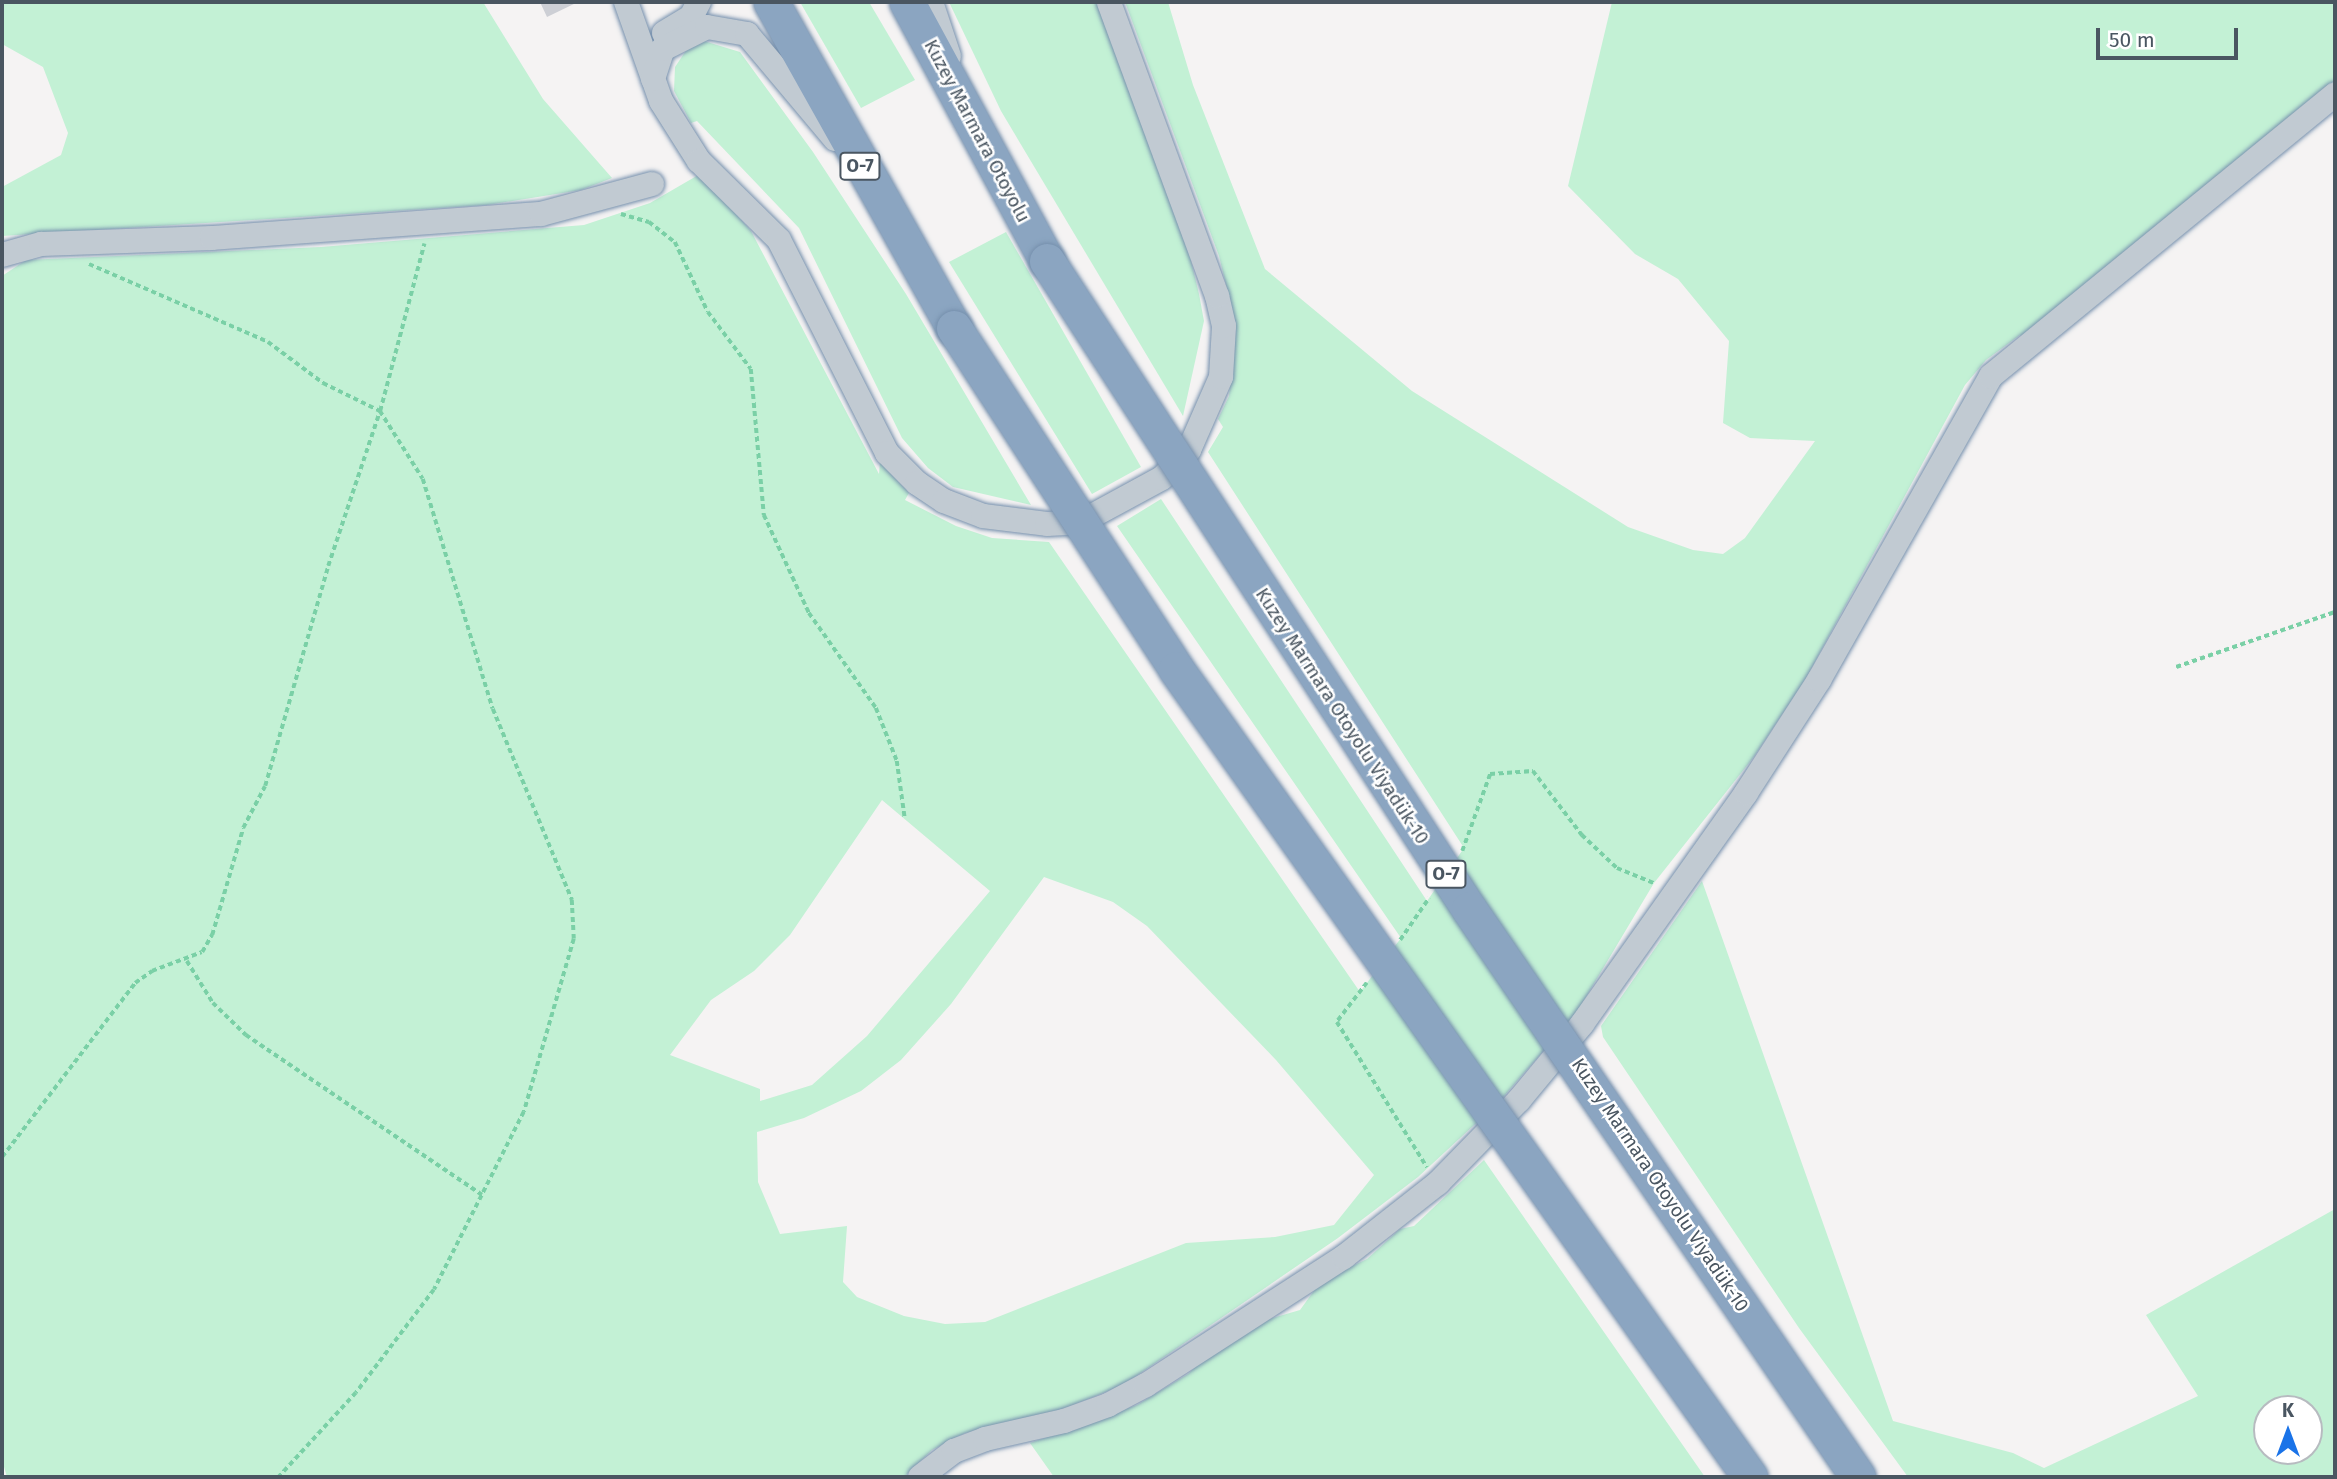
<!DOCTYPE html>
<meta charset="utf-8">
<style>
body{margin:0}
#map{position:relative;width:2337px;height:1479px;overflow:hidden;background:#f5f3f3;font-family:"Fira Sans",sans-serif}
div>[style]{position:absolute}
.green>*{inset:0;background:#c3f1d5}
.building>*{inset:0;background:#cdcfd5}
.path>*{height:3.5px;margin-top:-1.75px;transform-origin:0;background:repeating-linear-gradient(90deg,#7ad0a6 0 5px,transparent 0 8.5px)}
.roads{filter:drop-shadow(0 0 2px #7690ad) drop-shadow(0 0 2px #7690ad)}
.minor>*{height:24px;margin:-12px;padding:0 12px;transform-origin:12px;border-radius:12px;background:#c1cad2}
.highway>*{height:35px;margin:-17.5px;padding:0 17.5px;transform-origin:17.5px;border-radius:17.5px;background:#8ba5c1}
.bridges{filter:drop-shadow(0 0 2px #7690ad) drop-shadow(0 0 2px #7690ad)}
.highway-bridge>*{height:35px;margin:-17.5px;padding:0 17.5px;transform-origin:17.5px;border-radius:17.5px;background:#8ba5c1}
span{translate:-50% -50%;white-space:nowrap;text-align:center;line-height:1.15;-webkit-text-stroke:5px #fff;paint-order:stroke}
.shield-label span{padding:2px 5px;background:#fff;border:2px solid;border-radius:5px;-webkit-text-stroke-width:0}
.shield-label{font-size:18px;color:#4a5661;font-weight:700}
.street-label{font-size:19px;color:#4a5661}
.frame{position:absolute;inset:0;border:4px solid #4a5661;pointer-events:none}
.north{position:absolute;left:2253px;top:1395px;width:70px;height:70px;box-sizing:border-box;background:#fff;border:2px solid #b7bbc0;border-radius:50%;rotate:0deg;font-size:19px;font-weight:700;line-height:28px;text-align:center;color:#4a5661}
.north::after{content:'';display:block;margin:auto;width:24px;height:32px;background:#1a73e8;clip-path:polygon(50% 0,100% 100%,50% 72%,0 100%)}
.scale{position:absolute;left:2096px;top:28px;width:142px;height:32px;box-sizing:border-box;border:4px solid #4a5661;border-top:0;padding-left:9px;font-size:21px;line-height:24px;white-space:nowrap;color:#4a5661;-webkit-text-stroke:5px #fff;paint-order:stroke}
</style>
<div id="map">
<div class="green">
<i style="clip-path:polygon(2px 2px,483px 2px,543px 99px,612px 178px,581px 190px,487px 205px,2px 236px,2px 187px,61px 155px,68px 133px,43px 67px,2px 44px)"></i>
<i style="clip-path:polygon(800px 2px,869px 2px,915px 80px,861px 108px)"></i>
<i style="clip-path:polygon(949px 2px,1098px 2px,1179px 211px,1199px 294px,1204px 321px,1183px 416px,1001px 111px)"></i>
<i style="clip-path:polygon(evenodd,1125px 2px,1168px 2px,1193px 85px,1265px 269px,1412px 391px,1628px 527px,1693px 550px,1723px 554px,1745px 538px,1815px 441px,1750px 438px,1723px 423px,1729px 341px,1678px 279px,1635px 254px,1568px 186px,1612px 2px,2335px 2px,2335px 94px,2029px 345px,2020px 335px,1986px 360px,1965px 385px,1805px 680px,1753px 758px,1654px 883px,1577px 1012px,1499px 1102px,1418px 1177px,1338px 1238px,1123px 1385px,1038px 1419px,965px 1433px,932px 1450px,904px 1477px,7px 1477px,2px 1460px,2px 276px,26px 260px,321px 247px,584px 225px,650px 203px,700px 174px,751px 231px,879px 474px,880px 462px,909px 493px,905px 500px,956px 526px,992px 538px,1049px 542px,1360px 992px,1401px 938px,1117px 526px,1161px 499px,1427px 901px,1464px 848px,1208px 452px,1223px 427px,1218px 419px,1229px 396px,1236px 326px,1219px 256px,1125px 2px,882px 800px,990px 891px,867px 1036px,812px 1085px,760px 1101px,760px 1089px,670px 1055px,711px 1000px,754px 971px,790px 935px,882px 800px,1125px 2px,1044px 877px,1113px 902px,1147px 926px,1276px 1060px,1374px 1175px,1334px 1225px,1275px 1237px,1186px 1243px,985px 1322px,945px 1324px,904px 1316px,857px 1297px,843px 1282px,847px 1226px,780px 1234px,758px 1182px,757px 1132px,804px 1118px,861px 1091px,901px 1060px,951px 1004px,1044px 877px)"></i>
<i style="clip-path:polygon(704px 41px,740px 52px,813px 152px,906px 294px,1031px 505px,953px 487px,928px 468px,902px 438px,799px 228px,697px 121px,691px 123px,674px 91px,675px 67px,687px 49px)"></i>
<i style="clip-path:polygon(1006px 232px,1141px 467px,1092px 494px,949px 262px)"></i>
<i style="clip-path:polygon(evenodd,1702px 881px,1893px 1421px,2013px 1453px,2044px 1468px,2198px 1396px,2146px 1315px,2335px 1209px,2335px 1477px,1908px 1477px,1799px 1328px,1603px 1037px,1601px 1026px,1702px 881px,2267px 1409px,2309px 1409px,2309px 1451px,2267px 1451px,2267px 1409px)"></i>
<i style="clip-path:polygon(1484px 1160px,1705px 1477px,1054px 1477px,1030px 1443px,1137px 1405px,1188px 1374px,1219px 1344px,1252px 1324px,1300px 1310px,1321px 1281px,1367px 1259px,1400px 1229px,1414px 1226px)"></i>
</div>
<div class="building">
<i style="clip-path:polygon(540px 2px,578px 2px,547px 17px)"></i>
</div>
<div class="path">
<i style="left:621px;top:214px;width:29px;rotate:16deg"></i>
<i style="left:649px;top:222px;width:33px;rotate:38deg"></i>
<i style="left:675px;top:242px;width:77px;rotate:64.8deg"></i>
<i style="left:708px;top:312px;width:71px;rotate:53deg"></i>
<i style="left:751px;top:369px;width:147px;rotate:84.9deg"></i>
<i style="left:764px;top:515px;width:108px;rotate:65.3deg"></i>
<i style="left:809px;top:613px;width:116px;rotate:54.8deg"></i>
<i style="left:876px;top:708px;width:57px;rotate:68.4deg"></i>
<i style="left:897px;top:761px;width:59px;rotate:82.1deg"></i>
<i style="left:89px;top:264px;width:195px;rotate:23.5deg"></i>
<i style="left:268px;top:342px;width:69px;rotate:36.7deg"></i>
<i style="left:323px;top:383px;width:64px;rotate:26.2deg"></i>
<i style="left:380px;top:411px;width:173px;rotate:-75.2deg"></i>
<i style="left:2176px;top:667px;width:168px;rotate:-19.1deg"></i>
<i style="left:1462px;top:851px;width:82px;rotate:-70deg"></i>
<i style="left:1490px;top:774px;width:43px;rotate:-4deg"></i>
<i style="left:1533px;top:771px;width:81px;rotate:52.6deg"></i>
<i style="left:1582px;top:835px;width:48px;rotate:43.3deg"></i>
<i style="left:1617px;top:868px;width:42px;rotate:22.3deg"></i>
<i style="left:1400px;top:940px;width:51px;rotate:-55.4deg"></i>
<i style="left:187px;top:961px;width:49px;rotate:58.2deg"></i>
<i style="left:213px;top:1003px;width:46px;rotate:44.1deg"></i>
<i style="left:246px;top:1035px;width:285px;rotate:34.1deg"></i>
<i style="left:1367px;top:983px;width:49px;rotate:127.6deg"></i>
<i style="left:1337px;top:1022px;width:171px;rotate:58.2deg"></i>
<i style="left:2px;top:1157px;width:219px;rotate:-52.6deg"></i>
<i style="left:135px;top:983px;width:21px;rotate:-35deg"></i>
<i style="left:152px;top:971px;width:53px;rotate:-20.8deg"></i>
<i style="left:202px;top:952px;width:20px;rotate:-60deg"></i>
<i style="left:212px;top:935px;width:111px;rotate:-73.8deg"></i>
<i style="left:243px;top:828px;width:47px;rotate:-62.4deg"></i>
<i style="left:265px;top:786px;width:229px;rotate:-74deg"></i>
<i style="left:328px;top:566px;width:163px;rotate:-71.5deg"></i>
<i style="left:380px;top:411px;width:80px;rotate:57.7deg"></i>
<i style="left:423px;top:479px;width:240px;rotate:73.1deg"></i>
<i style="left:493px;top:709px;width:207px;rotate:67.5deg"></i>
<i style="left:572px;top:900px;width:39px;rotate:87deg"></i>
<i style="left:574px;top:939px;width:180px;rotate:106.1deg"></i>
<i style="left:524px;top:1112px;width:199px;rotate:116.8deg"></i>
<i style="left:434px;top:1290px;width:129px;rotate:127.1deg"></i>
<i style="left:356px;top:1393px;width:114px;rotate:132.5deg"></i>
</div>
<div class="roads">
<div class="minor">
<i style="left:626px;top:2px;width:105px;rotate:70.5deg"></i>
<i style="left:661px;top:101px;width:71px;rotate:57.7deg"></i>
<i style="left:699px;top:161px;width:112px;rotate:44.6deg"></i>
<i style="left:779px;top:240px;width:239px;rotate:63.1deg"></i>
<i style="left:887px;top:453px;width:42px;rotate:45deg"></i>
<i style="left:917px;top:483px;width:32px;rotate:34deg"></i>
<i style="left:944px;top:501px;width:42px;rotate:21deg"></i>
<i style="left:983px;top:516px;width:64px;rotate:7.1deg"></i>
<i style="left:1047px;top:524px;width:34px;rotate:-3deg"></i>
<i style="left:1081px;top:522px;width:92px;rotate:-28.5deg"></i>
<i style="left:1162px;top:478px;width:39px;rotate:-46deg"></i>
<i style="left:1189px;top:450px;width:80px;rotate:-66.3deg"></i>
<i style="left:1221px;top:377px;width:51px;rotate:-86.6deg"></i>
<i style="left:1224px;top:326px;width:31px;rotate:-103deg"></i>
<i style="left:1217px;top:296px;width:313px;rotate:-110.2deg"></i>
<i style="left:931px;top:2px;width:57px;rotate:71.6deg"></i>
<i style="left:664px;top:33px;width:31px;rotate:-31deg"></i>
<i style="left:691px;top:17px;width:17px;rotate:-62deg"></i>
<i style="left:653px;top:79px;width:32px;rotate:-72deg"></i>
<i style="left:663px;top:49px;width:49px;rotate:-26.6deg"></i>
<i style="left:707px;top:27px;width:41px;rotate:9.9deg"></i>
<i style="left:747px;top:34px;width:137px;rotate:50deg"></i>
<i style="left:2px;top:255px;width:41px;rotate:-15.8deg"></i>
<i style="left:41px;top:244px;width:171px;rotate:-2deg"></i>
<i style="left:212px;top:238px;width:330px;rotate:-4.2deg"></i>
<i style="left:541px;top:214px;width:115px;rotate:-15.1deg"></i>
<i style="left:920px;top:1477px;width:43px;rotate:-37.4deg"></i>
<i style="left:954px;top:1451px;width:33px;rotate:-21deg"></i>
<i style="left:985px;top:1439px;width:81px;rotate:-12.8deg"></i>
<i style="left:1064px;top:1421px;width:47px;rotate:-20deg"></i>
<i style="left:1108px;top:1405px;width:43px;rotate:-27.8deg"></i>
<i style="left:1146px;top:1385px;width:236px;rotate:-32.9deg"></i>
<i style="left:1344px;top:1257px;width:120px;rotate:-38.2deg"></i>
<i style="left:1438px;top:1183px;width:116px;rotate:-45.7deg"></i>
<i style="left:1519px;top:1100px;width:99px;rotate:-50.3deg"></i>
<i style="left:1582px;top:1024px;width:283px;rotate:-54.6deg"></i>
<i style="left:1746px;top:793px;width:135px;rotate:-57.1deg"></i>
<i style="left:1819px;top:680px;width:349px;rotate:-60.5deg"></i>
<i style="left:1991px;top:376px;width:445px;rotate:-39.3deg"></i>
</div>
<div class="highway">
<i style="left:771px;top:2px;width:374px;rotate:60.7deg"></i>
<i style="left:907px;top:2px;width:294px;rotate:61.6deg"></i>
</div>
</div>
<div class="bridges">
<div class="highway-bridge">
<i style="left:1047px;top:261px;width:773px;rotate:56.93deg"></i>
<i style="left:1469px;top:909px;width:688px;rotate:55.59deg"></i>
<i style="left:954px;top:328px;width:407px;rotate:56.9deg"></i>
<i style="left:1176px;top:669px;width:991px;rotate:54.61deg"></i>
</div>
</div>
<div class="shield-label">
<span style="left:860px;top:166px">O-7</span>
<span style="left:1446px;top:874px">O-7</span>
</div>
<div class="street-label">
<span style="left:977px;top:131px;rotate:62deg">Kuzey Marmara Otoyolu</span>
<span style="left:1342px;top:716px;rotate:57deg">Kuzey Marmara Otoyolu Viyadük-10</span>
<span style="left:1660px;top:1185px;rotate:56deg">Kuzey Marmara Otoyolu Viyadük-10</span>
</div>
<div class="frame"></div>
<div class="north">K</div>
<div class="scale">50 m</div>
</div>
